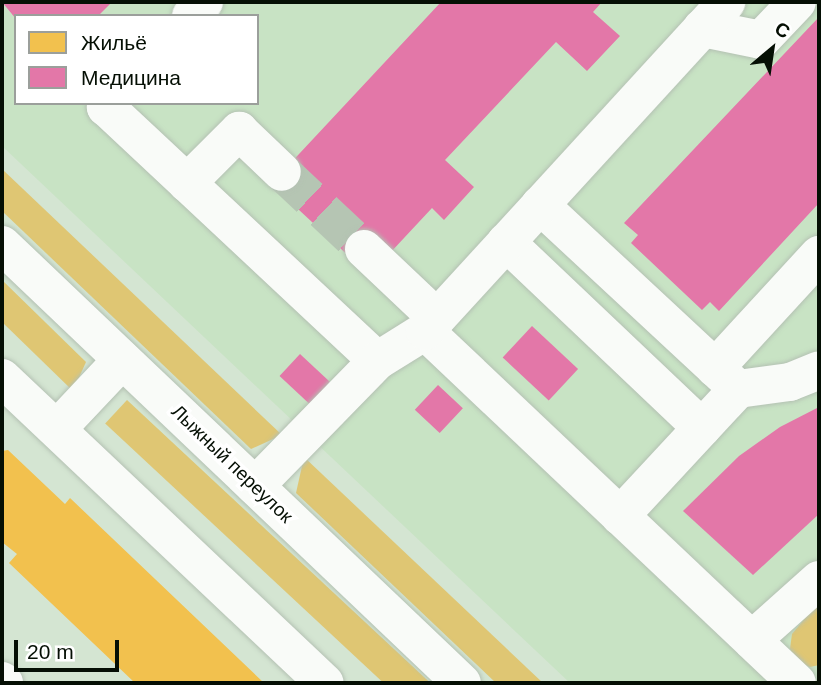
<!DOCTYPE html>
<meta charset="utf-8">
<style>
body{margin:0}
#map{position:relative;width:821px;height:685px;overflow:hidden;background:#d4e5d2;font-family:Arial,sans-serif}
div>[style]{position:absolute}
.built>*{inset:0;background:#c8e3c4}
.green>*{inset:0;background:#dfc673;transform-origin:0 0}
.homes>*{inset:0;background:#f2c14e}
.health>*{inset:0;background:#e377a8;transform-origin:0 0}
.minor-tunnel>*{height:38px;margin-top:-19px;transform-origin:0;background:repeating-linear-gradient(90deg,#b5c5b3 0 38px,transparent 0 57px)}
.roads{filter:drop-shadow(0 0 2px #b4c1b3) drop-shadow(0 0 2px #b4c1b3)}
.minor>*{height:38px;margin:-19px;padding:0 19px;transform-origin:19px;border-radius:19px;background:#f9fbf8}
span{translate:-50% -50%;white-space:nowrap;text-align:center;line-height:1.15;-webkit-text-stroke:7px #fff;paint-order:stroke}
.street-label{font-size:19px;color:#050f04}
.frame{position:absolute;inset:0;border:4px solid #050f04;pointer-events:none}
.legend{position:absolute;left:14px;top:14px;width:245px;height:91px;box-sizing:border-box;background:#fff;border:2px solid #9b9f9b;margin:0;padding:9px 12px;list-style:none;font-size:21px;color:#050f04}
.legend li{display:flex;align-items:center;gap:14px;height:35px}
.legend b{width:35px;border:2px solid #9b9f9b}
.north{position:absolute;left:737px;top:14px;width:70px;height:70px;-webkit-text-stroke:5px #fff;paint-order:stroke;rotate:29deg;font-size:19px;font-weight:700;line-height:28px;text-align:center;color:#050f04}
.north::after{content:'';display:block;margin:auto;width:24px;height:32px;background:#050f04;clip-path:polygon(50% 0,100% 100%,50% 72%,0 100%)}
.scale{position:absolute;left:14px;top:640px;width:105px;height:32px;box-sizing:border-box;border:4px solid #050f04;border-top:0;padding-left:9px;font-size:21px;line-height:24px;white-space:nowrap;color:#050f04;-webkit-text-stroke:5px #fff;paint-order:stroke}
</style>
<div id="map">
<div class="built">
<i style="clip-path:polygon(evenodd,2px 2px,819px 2px,819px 683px,570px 683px,2px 146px,2px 2px,16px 16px,257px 16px,257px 103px,16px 103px,16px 16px)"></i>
</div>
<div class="green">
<i style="clip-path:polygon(2px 169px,282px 435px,251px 449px,2px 211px)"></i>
<i style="clip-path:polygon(2px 280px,86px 362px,73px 391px,2px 322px)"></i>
<i style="left:127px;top:400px;width:412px;height:32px;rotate:43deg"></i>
<i style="clip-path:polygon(304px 457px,543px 683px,496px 683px,296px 493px)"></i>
<i style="clip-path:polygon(819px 601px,819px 665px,810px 667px,796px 661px,790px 649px,792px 634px)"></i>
</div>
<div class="homes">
<i style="clip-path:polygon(8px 450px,65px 504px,70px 498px,264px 683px,135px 683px,9px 563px,17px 554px,2px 542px,2px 451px)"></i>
</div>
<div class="health">
<i style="clip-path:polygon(2px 2px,112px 2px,98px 16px,16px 16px,16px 19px)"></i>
<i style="clip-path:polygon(441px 2px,602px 2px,593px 12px,620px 36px,587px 71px,556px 42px,445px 160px,474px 187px,444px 220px,432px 208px,390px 253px,353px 260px,271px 184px)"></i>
<i style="clip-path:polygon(819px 17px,819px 203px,719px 311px,710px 302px,702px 310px,631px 243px,638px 235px,624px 223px)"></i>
<i style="left:532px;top:326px;width:63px;height:43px;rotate:43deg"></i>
<i style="left:300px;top:354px;width:44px;height:30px;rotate:43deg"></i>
<i style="left:438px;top:385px;width:34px;height:34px;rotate:43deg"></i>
<i style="clip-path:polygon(819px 407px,819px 514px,753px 575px,683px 511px,739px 456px,780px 427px)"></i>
</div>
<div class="minor-tunnel">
<i style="left:282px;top:172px;width:112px;rotate:43.2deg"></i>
</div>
<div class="roads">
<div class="minor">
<i style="left:191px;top:16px;width:19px;rotate:-47deg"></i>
<i style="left:702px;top:28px;width:60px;rotate:11.5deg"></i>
<i style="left:761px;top:40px;width:52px;rotate:-46.5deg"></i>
<i style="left:110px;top:103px;width:6px;rotate:135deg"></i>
<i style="left:106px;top:107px;width:371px;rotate:43.1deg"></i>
<i style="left:187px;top:183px;width:74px;rotate:-45deg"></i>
<i style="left:239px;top:131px;width:59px;rotate:43.6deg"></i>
<i style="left:540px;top:205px;width:270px;rotate:42.9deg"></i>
<i style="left:506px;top:242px;width:270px;rotate:43.5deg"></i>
<i style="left:2px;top:245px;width:635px;rotate:43.6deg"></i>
<i style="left:364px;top:249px;width:100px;rotate:43.4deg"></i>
<i style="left:425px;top:331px;width:512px;rotate:43.42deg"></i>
<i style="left:715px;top:368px;width:154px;rotate:-47.4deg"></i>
<i style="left:2px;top:378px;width:444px;rotate:43.4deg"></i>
<i style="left:57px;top:429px;width:95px;rotate:-46.7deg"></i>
<i style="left:255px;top:486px;width:175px;rotate:-45.7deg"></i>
<i style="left:377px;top:361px;width:57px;rotate:-32deg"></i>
<i style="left:425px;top:331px;width:446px;rotate:-47.5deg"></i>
<i style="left:620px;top:516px;width:173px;rotate:-47.1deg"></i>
<i style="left:738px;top:389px;width:52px;rotate:-7.7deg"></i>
<i style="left:790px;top:382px;width:31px;rotate:-22deg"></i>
<i style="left:752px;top:640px;width:90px;rotate:-41.8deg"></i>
<i style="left:2px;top:681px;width:3px;rotate:45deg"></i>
</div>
</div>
<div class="street-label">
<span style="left:232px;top:464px;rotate:44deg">Лыжный переулок</span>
</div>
<div class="frame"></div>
<ul class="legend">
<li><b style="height:19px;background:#f2c14e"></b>Жильё</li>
<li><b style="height:19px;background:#e377a8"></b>Медицина</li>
</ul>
<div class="north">С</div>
<div class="scale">20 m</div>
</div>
